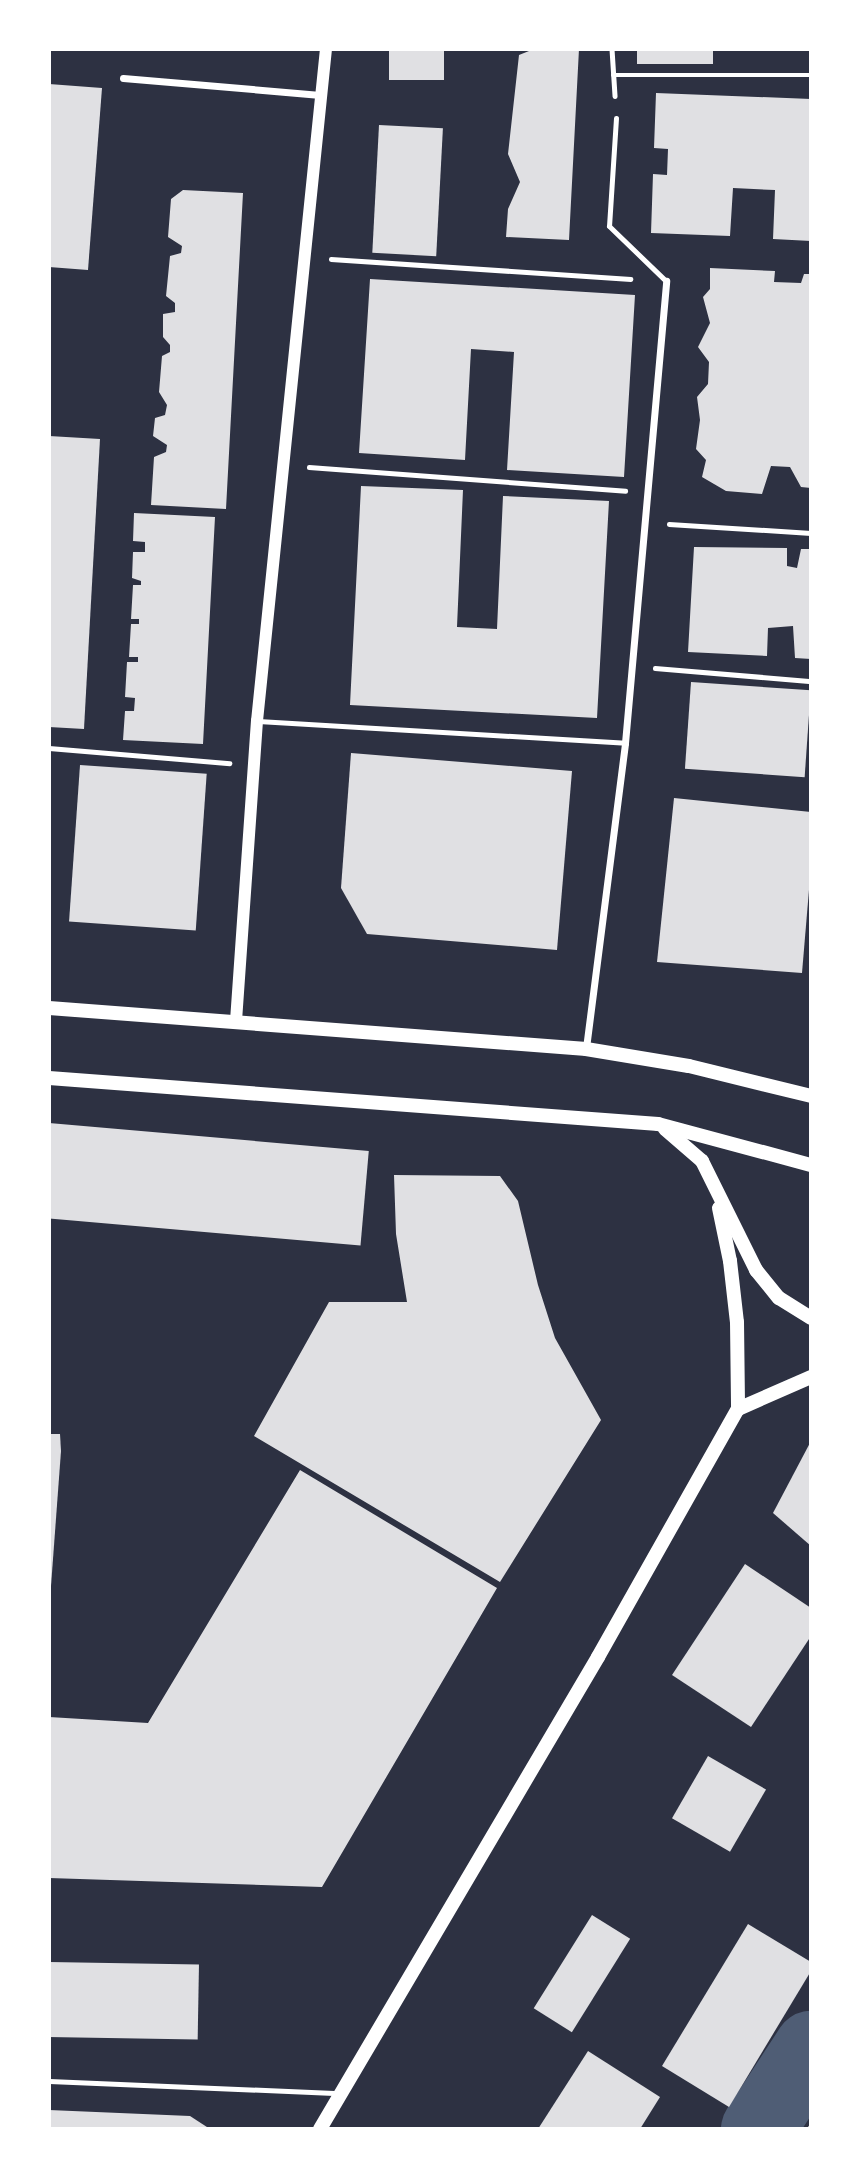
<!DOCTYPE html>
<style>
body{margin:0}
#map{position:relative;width:860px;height:2178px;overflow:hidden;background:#2d3142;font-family:Figtree,sans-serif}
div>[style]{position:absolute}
.river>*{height:74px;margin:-37px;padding:0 37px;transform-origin:37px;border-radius:37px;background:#4f5d75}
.building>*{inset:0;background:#e0e0e3;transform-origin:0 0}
.path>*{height:4.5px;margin:-2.25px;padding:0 2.25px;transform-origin:2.25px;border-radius:2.25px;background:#fff}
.service>*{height:5px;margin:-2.5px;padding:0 2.5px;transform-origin:2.5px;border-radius:2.5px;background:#fff}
.minor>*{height:7px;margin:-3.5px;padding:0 3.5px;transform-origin:3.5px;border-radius:3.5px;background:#fff}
.tertiary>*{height:12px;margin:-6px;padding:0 6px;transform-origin:6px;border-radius:6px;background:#fff}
.secondary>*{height:14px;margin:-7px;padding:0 7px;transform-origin:7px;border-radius:7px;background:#fff}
span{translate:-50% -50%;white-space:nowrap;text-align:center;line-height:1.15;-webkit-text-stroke:6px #fff;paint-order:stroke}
.frame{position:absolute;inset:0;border:51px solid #fff;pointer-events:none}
</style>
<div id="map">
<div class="river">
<i style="left:758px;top:2129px;width:97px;rotate:-56.8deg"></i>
</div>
<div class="building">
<i style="left:389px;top:49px;width:55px;height:31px"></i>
<i style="clip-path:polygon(534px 49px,579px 49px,569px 240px,506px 237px,508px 209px,520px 182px,508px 154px,519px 55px)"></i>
<i style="left:637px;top:49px;width:76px;height:15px"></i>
<i style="clip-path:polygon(49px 84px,102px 88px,88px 270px,49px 267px)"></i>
<i style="clip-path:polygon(656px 93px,811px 99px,811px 241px,773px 239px,775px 190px,733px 188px,730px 236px,651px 233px,653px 174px,667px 175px,668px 149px,654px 148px)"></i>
<i style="left:379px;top:125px;width:64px;height:128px;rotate:3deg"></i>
<i style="clip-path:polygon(183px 190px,243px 193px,226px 509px,151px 505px,154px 457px,166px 452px,167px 445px,153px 436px,155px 418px,165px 415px,167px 405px,159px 392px,162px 356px,170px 352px,170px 345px,163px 337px,163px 314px,175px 312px,175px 303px,166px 296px,170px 256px,181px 253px,182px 246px,168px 237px,171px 199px)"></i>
<i style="clip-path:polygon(710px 268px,775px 271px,774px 282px,801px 283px,804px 274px,811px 274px,811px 488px,801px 487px,790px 467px,771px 466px,762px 494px,726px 491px,702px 477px,706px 460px,696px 449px,700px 420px,697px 397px,708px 384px,709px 362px,698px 347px,710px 323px,703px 297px,710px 289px)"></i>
<i style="clip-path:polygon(370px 279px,635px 295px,624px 477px,507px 470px,514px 352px,471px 349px,465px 460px,359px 453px)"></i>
<i style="clip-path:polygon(49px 436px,100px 439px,84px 729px,49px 727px)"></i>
<i style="clip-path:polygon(361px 486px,463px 490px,457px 627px,497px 629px,503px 496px,609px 501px,597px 718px,350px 705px)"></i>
<i style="clip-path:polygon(134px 513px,215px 517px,203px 744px,123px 740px,125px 711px,134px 711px,135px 698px,125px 697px,127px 662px,138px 662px,138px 657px,129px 657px,131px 624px,139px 624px,139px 619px,131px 619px,133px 585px,141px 585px,141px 581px,132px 578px,133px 552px,145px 552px,145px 542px,133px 541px)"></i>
<i style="clip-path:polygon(694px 547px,787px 548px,787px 566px,797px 568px,801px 549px,811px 549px,811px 659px,795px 658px,793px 626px,768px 628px,767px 656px,688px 652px)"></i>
<i style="left:691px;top:682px;width:120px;height:87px;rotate:4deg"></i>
<i style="clip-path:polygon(351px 753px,572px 771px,557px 950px,367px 934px,341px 888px)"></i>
<i style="left:80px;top:765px;width:127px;height:157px;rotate:4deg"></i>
<i style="clip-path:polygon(674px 798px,811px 812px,811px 866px,802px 973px,657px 962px)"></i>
<i style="left:49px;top:1123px;width:321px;height:95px;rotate:5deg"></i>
<i style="clip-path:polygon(394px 1175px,500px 1176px,518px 1201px,538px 1285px,555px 1338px,601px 1420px,500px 1582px,254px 1436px,329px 1302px,407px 1302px,396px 1234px)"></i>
<i style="clip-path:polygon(49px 1434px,60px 1434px,61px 1451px,51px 1586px)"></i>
<i style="clip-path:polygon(811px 1441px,811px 1546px,773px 1513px)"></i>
<i style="clip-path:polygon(300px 1470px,497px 1588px,322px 1887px,49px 1878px,49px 1717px,148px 1723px)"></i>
<i style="clip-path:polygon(745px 1564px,811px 1608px,811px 1636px,751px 1727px,672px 1675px)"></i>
<i style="left:708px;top:1756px;width:67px;height:72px;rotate:30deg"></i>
<i style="left:592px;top:1915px;width:45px;height:110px;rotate:32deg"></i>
<i style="clip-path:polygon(748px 1924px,811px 1962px,811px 1971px,729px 2107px,662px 2066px)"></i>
<i style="left:49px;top:1962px;width:150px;height:75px;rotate:1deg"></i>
<i style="clip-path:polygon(588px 2051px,660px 2097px,640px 2129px,538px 2129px)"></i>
<i style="clip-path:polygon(49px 2110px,190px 2116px,210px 2129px,49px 2129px)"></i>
</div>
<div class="path">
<i style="left:612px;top:49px;width:47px;rotate:86.3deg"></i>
<i style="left:613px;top:75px;width:198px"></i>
<i style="left:331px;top:259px;width:300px;rotate:3.8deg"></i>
<i style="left:309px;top:467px;width:317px;rotate:4.3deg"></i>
<i style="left:669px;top:524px;width:142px;rotate:3.6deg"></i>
<i style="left:655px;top:668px;width:157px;rotate:4.8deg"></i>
<i style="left:49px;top:748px;width:181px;rotate:4.8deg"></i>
<i style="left:809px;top:2129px;width:4px;rotate:-56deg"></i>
</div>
<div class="service">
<i style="left:616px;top:118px;width:108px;rotate:93.7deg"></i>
<i style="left:609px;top:226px;width:79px;rotate:44deg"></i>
<i style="left:258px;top:721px;width:368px;rotate:3.4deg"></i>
<i style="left:49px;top:2081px;width:291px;rotate:2.4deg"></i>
</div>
<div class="minor">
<i style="left:123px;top:78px;width:198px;rotate:4.9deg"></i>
<i style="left:586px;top:1048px;width:307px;rotate:-82.7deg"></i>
<i style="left:625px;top:743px;width:464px;rotate:-84.9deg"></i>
</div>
<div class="tertiary">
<i style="left:236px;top:1021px;width:301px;rotate:-86deg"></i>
<i style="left:257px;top:721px;width:676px;rotate:-84.14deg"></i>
</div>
<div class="secondary">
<i style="left:49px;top:1008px;width:539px;rotate:4.37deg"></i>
<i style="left:586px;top:1049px;width:104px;rotate:9.4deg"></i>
<i style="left:689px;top:1066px;width:126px;rotate:13.8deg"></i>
<i style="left:49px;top:1078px;width:611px;rotate:4.32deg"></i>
<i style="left:658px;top:1124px;width:158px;rotate:15deg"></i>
<i style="left:665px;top:1129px;width:49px;rotate:40.9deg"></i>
<i style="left:702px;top:1161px;width:122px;rotate:63.6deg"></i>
<i style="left:756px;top:1270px;width:36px;rotate:51deg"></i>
<i style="left:779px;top:1298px;width:38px;rotate:32deg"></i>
<i style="left:719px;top:1208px;width:54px;rotate:78.3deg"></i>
<i style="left:730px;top:1261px;width:61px;rotate:83.5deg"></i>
<i style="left:737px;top:1322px;width:87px;rotate:89.3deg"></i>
<i style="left:320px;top:2129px;width:548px;rotate:-59.5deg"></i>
<i style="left:598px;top:1657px;width:285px;rotate:-60.6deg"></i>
<i style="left:738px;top:1409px;width:80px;rotate:-23.7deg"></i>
</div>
<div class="frame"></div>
</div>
